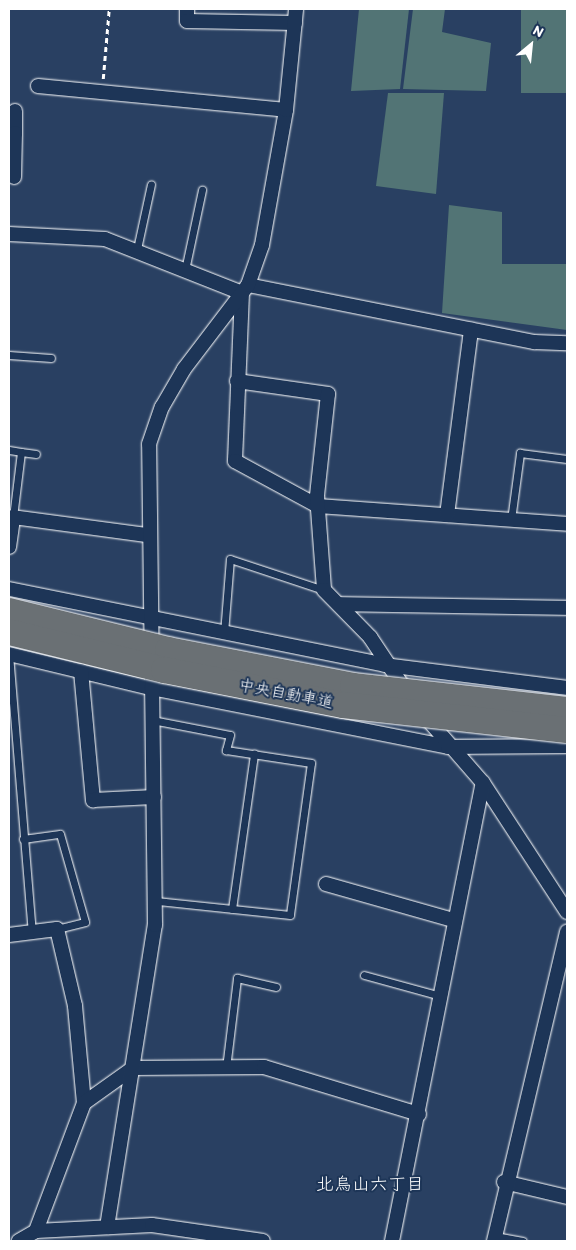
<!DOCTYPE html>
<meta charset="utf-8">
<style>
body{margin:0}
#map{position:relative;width:576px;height:1250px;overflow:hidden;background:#294062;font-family:Itim,"Klee One",sans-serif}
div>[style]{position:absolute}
.green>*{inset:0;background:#527475;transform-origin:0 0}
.path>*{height:2.5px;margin-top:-1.25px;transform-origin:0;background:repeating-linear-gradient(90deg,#fff 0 5px,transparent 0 9px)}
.roads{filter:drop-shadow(0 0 1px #fff) drop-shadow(0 0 1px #fff)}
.lane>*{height:7px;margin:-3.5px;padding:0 3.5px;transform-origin:3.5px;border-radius:3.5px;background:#1d3557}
.street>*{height:14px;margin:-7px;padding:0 7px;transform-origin:7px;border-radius:7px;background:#1d3557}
.bridges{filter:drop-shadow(0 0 1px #fff) drop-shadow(0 0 1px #fff)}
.highway-bridge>*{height:26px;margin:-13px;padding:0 13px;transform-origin:13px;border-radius:13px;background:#6a7074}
span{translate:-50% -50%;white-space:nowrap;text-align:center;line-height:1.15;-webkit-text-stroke:4px #1d3557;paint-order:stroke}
.street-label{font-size:16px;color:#fff}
.neighbourhood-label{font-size:18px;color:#fff}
.frame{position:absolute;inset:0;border:10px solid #fff;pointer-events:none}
.north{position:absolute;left:506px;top:20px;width:50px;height:50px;-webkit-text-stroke:4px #1d3557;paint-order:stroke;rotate:28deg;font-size:14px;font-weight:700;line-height:20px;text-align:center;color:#fff}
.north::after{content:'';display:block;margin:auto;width:18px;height:22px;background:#fff;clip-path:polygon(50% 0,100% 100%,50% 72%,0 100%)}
</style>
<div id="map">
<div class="green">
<i style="clip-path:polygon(359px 9px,409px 9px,400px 89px,351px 91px)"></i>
<i style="clip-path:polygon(413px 9px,445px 9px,442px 32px,491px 43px,486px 91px,403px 89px)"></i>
<i style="left:521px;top:9px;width:46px;height:84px"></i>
<i style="clip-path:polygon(388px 93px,444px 93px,436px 194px,376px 186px)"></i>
<i style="clip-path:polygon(449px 205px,502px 212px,502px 264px,567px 264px,567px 330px,442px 313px)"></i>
</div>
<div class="path">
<i style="left:103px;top:79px;width:70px;rotate:-85.1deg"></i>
</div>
<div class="roads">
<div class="lane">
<i style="left:137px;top:249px;width:66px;rotate:-77.8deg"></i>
<i style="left:185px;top:270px;width:82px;rotate:-78deg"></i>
<i style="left:9px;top:355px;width:42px;rotate:4.1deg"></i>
<i style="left:9px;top:450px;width:12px;rotate:9deg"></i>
<i style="left:21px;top:452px;width:65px;rotate:97deg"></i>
<i style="left:21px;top:452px;width:15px;rotate:8deg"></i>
<i style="left:511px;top:520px;width:68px;rotate:-82.3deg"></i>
<i style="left:520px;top:453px;width:47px;rotate:7.3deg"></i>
<i style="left:224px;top:633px;width:74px;rotate:-85.4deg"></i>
<i style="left:230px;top:559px;width:99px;rotate:18.3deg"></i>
<i style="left:9px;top:654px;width:278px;rotate:85.3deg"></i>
<i style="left:152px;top:720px;width:79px;rotate:10.9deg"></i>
<i style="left:230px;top:735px;width:16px;rotate:105deg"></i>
<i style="left:226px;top:750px;width:86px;rotate:8.7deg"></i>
<i style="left:311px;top:763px;width:153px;rotate:97.9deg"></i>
<i style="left:290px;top:915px;width:135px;rotate:-174deg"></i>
<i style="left:23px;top:839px;width:37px;rotate:-8deg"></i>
<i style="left:60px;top:834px;width:91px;rotate:74.1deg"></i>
<i style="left:85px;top:922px;width:29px;rotate:166deg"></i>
<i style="left:232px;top:909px;width:157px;rotate:-81.9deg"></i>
<i style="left:364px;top:975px;width:79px;rotate:15.4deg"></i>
<i style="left:226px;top:1068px;width:91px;rotate:-83deg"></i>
<i style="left:237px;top:978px;width:40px;rotate:13deg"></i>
<i style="left:495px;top:1236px;width:28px;rotate:10deg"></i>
</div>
<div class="street">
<i style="left:187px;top:9px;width:12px;rotate:90deg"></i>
<i style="left:187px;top:21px;width:108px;rotate:1.1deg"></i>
<i style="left:38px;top:86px;width:249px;rotate:5.5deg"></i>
<i style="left:9px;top:133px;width:6px"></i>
<i style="left:15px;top:133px;width:22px;rotate:-90deg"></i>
<i style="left:14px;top:177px;width:44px;rotate:-88.7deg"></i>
<i style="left:9px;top:234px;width:96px;rotate:3deg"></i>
<i style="left:105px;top:239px;width:147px;rotate:21.5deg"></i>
<i style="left:242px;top:293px;width:168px;rotate:92.4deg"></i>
<i style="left:235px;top:461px;width:94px;rotate:28.5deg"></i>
<i style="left:318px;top:506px;width:250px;rotate:4.1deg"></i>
<i style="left:248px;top:285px;width:292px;rotate:11.3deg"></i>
<i style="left:534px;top:342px;width:33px;rotate:2deg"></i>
<i style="left:237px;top:381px;width:92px;rotate:8.1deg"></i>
<i style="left:328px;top:394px;width:103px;rotate:96.2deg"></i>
<i style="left:317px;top:496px;width:94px;rotate:85.7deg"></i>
<i style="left:324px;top:590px;width:66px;rotate:45.6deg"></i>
<i style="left:370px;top:637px;width:65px;rotate:56.3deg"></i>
<i style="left:447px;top:515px;width:187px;rotate:-82.6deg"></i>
<i style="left:9px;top:547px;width:30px;rotate:-82deg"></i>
<i style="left:13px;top:517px;width:135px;rotate:7.7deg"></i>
<i style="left:9px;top:589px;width:384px;rotate:11.4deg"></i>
<i style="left:385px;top:665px;width:183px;rotate:7.2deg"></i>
<i style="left:339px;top:604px;width:228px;rotate:1deg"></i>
<i style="left:9px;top:654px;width:146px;rotate:13.5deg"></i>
<i style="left:151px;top:688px;width:303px;rotate:11.2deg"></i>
<i style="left:448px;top:747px;width:119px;rotate:-0.5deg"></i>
<i style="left:81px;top:671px;width:130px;rotate:84.7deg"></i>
<i style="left:93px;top:800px;width:61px;rotate:-2.8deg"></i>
<i style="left:423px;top:714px;width:91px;rotate:49deg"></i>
<i style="left:483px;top:783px;width:154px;rotate:56.9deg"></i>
<i style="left:326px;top:884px;width:132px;rotate:15.8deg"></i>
<i style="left:9px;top:935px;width:48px;rotate:-7.1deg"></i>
<i style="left:57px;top:929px;width:79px;rotate:76.8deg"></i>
<i style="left:75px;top:1006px;width:97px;rotate:84.7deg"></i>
<i style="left:84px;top:1103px;width:137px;rotate:110.6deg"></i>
<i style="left:36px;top:1231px;width:20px;rotate:150deg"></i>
<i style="left:84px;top:1103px;width:60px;rotate:-35.5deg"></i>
<i style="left:133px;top:1068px;width:131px;rotate:-0.4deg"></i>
<i style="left:264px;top:1067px;width:162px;rotate:16.9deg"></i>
<i style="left:504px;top:1182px;width:65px;rotate:13.4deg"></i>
<i style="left:107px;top:1227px;width:306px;rotate:-81deg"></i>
<i style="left:155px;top:925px;width:481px;rotate:-90.7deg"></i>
<i style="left:149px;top:444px;width:39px;rotate:-71deg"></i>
<i style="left:162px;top:407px;width:44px;rotate:-59.9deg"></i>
<i style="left:184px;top:369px;width:106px;rotate:-52.7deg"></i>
<i style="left:248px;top:285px;width:42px;rotate:-70.7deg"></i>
<i style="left:262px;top:245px;width:137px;rotate:-79.9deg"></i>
<i style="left:286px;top:110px;width:101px;rotate:-84.3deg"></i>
<i style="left:36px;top:1231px;width:116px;rotate:-3deg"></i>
<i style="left:152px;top:1225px;width:112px;rotate:8.2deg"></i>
<i style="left:392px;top:1241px;width:467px;rotate:-78.8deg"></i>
<i style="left:494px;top:1241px;width:318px;rotate:-76.7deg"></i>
</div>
</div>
<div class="bridges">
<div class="highway-bridge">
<i style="left:9px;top:611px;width:164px;rotate:13.8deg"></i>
<i style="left:168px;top:650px;width:188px;rotate:11deg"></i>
<i style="left:353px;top:686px;width:215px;rotate:6.4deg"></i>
<i style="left:9px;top:632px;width:160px;rotate:13.8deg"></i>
<i style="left:164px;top:670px;width:182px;rotate:11.1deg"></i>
<i style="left:343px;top:705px;width:225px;rotate:6.4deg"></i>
</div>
</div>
<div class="street-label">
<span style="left:286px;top:694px;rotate:11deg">中央自動車道</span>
</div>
<div class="neighbourhood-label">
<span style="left:370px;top:1184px">北烏山六丁目</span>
</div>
<div class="frame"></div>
<div class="north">N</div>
</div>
